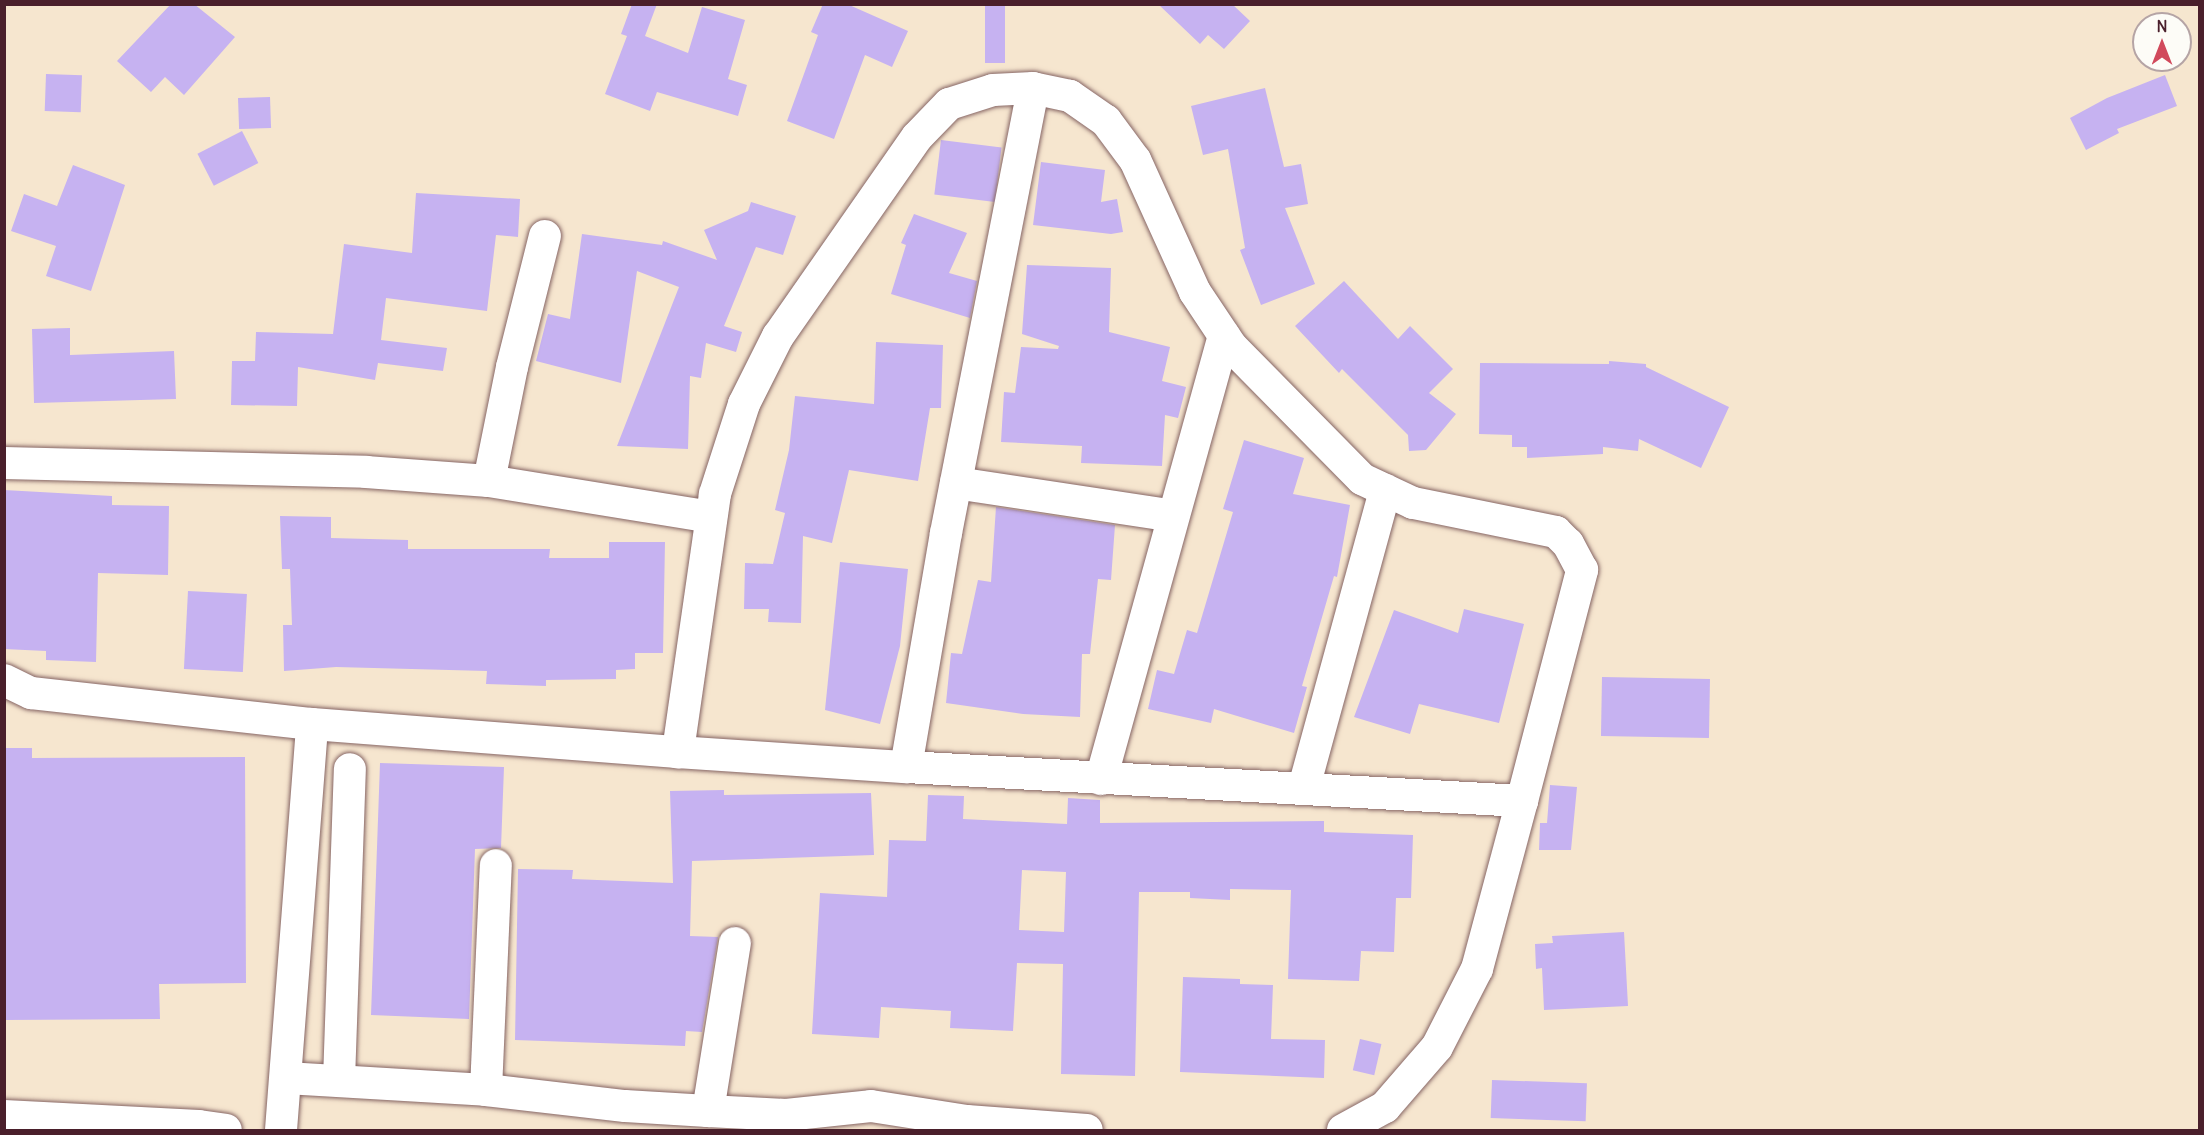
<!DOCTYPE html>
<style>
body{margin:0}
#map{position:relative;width:2204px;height:1135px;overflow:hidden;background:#f6e6cf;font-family:Delius,sans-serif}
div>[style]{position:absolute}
.building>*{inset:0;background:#c6b2f1;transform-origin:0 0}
.roads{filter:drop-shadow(0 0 2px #866564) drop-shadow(0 0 2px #866564)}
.minor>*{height:32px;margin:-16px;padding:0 16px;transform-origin:16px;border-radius:16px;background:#fff}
span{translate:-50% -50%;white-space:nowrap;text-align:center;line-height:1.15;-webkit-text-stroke:4.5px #fdfcf7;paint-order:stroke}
.frame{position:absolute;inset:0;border:6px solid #4a1f2b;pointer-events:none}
.north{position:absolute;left:2132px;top:12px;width:60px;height:60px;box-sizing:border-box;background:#fdfcf7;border:2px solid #b5a4a5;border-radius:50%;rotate:0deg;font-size:16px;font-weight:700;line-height:24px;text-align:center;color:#4a1f2b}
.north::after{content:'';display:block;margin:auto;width:21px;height:27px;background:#d1495b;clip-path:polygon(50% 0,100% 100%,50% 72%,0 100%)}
</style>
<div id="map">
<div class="building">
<i style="clip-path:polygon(171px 4px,194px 4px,235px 37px,184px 95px,165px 77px,151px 92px,117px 61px)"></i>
<i style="clip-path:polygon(632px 4px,657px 4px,645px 36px,688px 53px,702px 7px,745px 20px,728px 79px,747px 85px,738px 116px,657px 92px,650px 111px,605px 94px,627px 36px,621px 34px)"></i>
<i style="clip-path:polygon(823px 4px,847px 4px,908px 31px,892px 67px,865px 55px,834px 139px,787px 121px,818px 35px,811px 32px)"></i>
<i style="left:985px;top:4px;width:20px;height:59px"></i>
<i style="clip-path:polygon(1158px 4px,1232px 4px,1250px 21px,1224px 49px,1208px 35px,1200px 44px)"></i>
<i style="left:46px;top:74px;width:36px;height:37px;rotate:2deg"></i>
<i style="clip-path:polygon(2165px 75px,2177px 106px,2117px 129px,2119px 133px,2086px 150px,2070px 118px,2107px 98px)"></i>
<i style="clip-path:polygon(1265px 88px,1284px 167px,1301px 164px,1308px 204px,1285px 208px,1315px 284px,1261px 305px,1240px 250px,1245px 248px,1228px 149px,1203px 155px,1191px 106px)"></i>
<i style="left:270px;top:97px;width:31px;height:32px;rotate:88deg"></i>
<i style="left:242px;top:131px;width:36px;height:50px;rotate:63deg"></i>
<i style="left:941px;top:140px;width:61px;height:55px;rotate:7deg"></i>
<i style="clip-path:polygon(1041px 162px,1105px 170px,1101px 202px,1117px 199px,1123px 232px,1111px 234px,1033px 225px)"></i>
<i style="clip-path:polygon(73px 165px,125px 185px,91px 291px,46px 276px,56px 246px,11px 231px,24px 194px,57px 206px)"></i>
<i style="clip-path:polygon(416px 193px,520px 199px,518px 237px,496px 235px,487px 311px,386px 298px,381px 340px,447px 348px,443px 371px,378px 363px,375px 380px,298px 367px,297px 406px,231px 405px,232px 361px,255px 361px,256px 332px,333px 334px,344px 244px,412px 253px)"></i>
<i style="clip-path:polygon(751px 202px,796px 216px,783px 255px,756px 247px,724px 326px,742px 332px,736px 352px,706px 343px,701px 378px,690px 376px,688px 449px,617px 446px,679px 287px,637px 271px,621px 383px,536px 361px,548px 314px,570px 319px,582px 234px,662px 245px,663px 241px,717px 260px,704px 230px,748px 211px)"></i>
<i style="clip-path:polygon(914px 214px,967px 233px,949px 273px,977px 281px,970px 318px,891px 294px,906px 245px,901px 243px)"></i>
<i style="clip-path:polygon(1027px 265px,1111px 268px,1109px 332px,1170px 347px,1162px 381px,1186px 387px,1178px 418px,1165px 415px,1162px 466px,1081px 463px,1082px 446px,1001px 442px,1004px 392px,1015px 393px,1021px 347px,1058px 349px,1059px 346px,1022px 334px)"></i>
<i style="clip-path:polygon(1344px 281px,1398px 339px,1410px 326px,1453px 369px,1429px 393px,1456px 414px,1426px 450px,1409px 451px,1408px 435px,1342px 369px,1339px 373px,1295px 326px)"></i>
<i style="clip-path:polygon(70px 328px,70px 355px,174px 351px,176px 399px,34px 403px,32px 329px)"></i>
<i style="clip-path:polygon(876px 342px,943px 345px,941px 408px,930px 408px,918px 481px,849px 470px,832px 543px,803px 536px,801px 623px,768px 622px,769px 609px,744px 609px,745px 563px,773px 564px,785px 513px,775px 510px,789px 450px,795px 396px,874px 404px)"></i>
<i style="clip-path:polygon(1609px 361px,1646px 364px,1646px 367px,1729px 407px,1701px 468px,1639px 439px,1638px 451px,1603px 447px,1603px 454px,1527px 458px,1527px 447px,1512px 447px,1512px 435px,1479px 434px,1480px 363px,1609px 364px)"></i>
<i style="clip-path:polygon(1244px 440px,1304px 458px,1293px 494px,1350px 505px,1337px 577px,1334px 576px,1302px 686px,1307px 687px,1294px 733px,1214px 709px,1211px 723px,1148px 709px,1157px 670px,1174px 674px,1187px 630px,1197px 633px,1233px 512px,1223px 509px)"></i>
<i style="clip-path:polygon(4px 490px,112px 496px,112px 505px,169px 506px,168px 575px,98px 573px,96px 662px,46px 660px,46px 651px,4px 649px)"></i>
<i style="clip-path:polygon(996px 507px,1115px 525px,1111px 580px,1098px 579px,1090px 654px,1082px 654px,1080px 717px,1023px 714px,946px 703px,951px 653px,962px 654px,978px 580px,991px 582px)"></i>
<i style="clip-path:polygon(280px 516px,331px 517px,331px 538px,408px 540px,408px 549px,550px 549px,549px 558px,609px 558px,609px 542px,665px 542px,663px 653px,635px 653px,635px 669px,616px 670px,616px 679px,546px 680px,546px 686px,486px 684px,487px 671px,336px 667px,284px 671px,283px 625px,292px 625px,290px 569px,282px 569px)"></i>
<i style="clip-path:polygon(840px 562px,908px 569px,900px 646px,880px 724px,825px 710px)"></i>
<i style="left:188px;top:591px;width:59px;height:78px;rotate:3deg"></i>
<i style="clip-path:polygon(1464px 609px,1524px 624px,1499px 723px,1419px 704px,1410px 734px,1354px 717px,1394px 610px,1458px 633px)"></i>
<i style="left:1602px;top:677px;width:108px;height:59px;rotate:1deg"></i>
<i style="clip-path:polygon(4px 748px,32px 748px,32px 758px,245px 757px,246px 983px,159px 984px,160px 1019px,4px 1020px)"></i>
<i style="clip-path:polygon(380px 763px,504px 767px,501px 848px,475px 849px,469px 1019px,371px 1015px)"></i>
<i style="clip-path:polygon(1550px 785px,1577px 787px,1571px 850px,1539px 850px,1540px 823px,1547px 823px)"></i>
<i style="clip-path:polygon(724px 790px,724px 795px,871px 793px,874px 855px,692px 861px,690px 936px,718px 937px,702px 1032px,686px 1031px,685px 1046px,515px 1040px,518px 869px,573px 870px,572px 879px,673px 883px,670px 791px)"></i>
<i style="clip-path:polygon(evenodd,928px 795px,964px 796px,963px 819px,1067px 824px,1068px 798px,1100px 800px,1100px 823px,1324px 821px,1324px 832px,1413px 835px,1411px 898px,1396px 898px,1394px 952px,1361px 951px,1359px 981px,1288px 979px,1291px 890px,1230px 889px,1230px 900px,1190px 898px,1190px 892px,1139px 892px,1135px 1076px,1061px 1074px,1063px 964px,1017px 963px,1013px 1031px,950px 1028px,951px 1011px,881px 1007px,879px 1038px,812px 1034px,820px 893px,887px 897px,889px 840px,926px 841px,928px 795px,1022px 870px,1066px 872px,1064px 932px,1019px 930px,1022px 870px)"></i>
<i style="clip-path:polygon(1624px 932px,1628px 1006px,1544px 1010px,1542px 968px,1536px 969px,1535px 944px,1553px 943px,1552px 936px)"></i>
<i style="clip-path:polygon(1183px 977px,1240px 979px,1240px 984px,1273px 985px,1271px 1039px,1325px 1040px,1324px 1078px,1180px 1072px)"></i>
<i style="left:1360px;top:1039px;width:22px;height:32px;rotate:13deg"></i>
<i style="left:1492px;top:1080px;width:95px;height:38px;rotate:2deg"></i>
</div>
<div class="roads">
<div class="minor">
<i style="left:4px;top:463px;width:362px;rotate:1.4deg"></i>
<i style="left:366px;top:472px;width:123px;rotate:4.2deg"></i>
<i style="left:489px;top:481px;width:225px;rotate:9.2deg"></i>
<i style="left:489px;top:481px;width:116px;rotate:-78.6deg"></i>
<i style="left:512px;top:367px;width:135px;rotate:-75.9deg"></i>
<i style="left:956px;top:483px;width:219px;rotate:8.6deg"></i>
<i style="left:4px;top:680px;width:30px;rotate:26deg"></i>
<i style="left:31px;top:693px;width:283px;rotate:6.3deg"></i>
<i style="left:312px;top:724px;width:367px;rotate:4.4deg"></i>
<i style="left:678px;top:752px;width:228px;rotate:3.8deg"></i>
<i style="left:906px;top:767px;width:617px;rotate:3.16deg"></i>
<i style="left:1522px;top:801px;width:239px;rotate:-75.4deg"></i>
<i style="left:1582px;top:570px;width:30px;rotate:-118deg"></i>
<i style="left:1568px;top:544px;width:17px;rotate:-135deg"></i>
<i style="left:1556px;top:532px;width:146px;rotate:-168.5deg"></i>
<i style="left:1413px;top:503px;width:56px;rotate:-154.8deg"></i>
<i style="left:1362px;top:479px;width:187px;rotate:-134.6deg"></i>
<i style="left:1231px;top:346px;width:65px;rotate:-123.7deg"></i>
<i style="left:1195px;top:292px;width:145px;rotate:-114.4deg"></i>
<i style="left:1135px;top:160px;width:49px;rotate:-126.6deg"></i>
<i style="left:1106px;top:121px;width:44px;rotate:-145.2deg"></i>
<i style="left:1070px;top:96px;width:38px;rotate:-168deg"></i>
<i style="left:1033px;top:88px;width:40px;rotate:177.1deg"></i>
<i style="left:993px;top:90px;width:46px;rotate:162.3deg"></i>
<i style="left:949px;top:104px;width:46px;rotate:134.1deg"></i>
<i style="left:917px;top:137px;width:243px;rotate:124.9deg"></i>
<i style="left:778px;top:336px;width:76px;rotate:116.6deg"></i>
<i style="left:744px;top:404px;width:95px;rotate:107.9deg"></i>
<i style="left:715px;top:494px;width:261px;rotate:98.2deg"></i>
<i style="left:906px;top:767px;width:237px;rotate:-80.3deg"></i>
<i style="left:946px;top:533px;width:453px;rotate:-78.9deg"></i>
<i style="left:1101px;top:779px;width:460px;rotate:-74.5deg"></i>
<i style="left:1304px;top:787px;width:308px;rotate:-74.7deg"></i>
<i style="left:286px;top:1078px;width:200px;rotate:3.4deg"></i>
<i style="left:486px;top:1090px;width:140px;rotate:6.6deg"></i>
<i style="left:625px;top:1106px;width:83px;rotate:3.4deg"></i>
<i style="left:708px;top:1111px;width:78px;rotate:2.9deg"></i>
<i style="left:786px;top:1115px;width:85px;rotate:-6deg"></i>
<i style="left:871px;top:1106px;width:97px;rotate:8.9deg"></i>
<i style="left:967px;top:1121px;width:120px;rotate:4.3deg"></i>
<i style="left:339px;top:1080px;width:311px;rotate:-88deg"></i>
<i style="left:486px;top:1090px;width:225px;rotate:-87.5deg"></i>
<i style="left:708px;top:1111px;width:170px;rotate:-80.9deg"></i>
<i style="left:4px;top:1116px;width:195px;rotate:2.9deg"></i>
<i style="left:199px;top:1126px;width:27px;rotate:8deg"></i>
<i style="left:281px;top:1130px;width:407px;rotate:-85.6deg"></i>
<i style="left:1343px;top:1130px;width:48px;rotate:-28.7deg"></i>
<i style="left:1385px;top:1107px;width:79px;rotate:-49.1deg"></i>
<i style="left:1437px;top:1047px;width:88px;rotate:-62.9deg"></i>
<i style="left:1477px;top:969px;width:174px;rotate:-75deg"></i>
</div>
</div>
<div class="frame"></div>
<div class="north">N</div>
</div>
